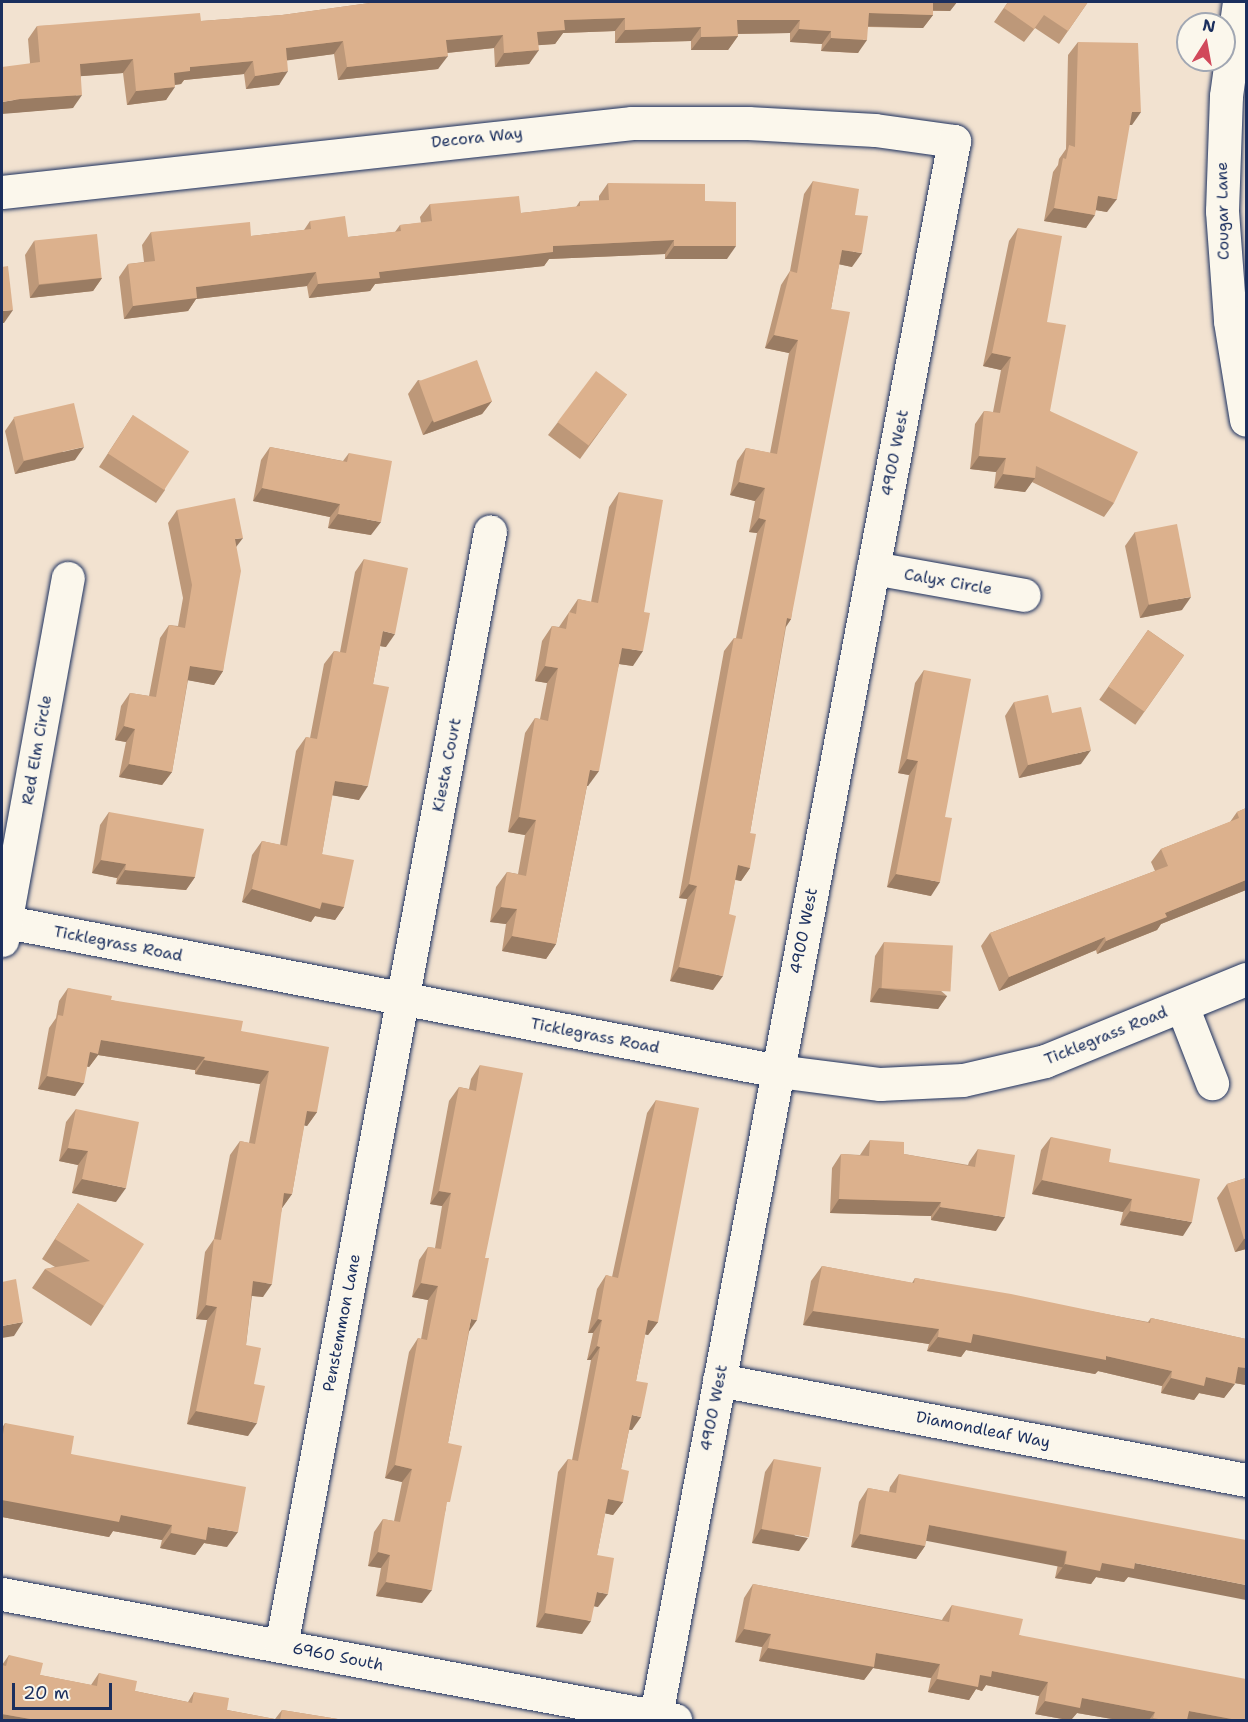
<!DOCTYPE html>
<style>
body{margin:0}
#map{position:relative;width:1248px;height:1722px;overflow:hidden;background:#f2e2d0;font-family:"Shantell Sans",sans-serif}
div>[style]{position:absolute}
.roads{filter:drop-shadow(0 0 2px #1b2f5e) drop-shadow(0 0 2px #1b2f5e)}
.street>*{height:33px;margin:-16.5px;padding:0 16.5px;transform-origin:16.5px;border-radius:16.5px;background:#fbf7ec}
.secondary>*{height:33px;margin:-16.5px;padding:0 16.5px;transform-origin:16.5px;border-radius:16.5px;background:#fbf7ec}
.wall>*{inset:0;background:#bd9879;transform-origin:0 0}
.shaded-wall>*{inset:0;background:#9a7c63;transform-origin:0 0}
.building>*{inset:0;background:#dcb18d;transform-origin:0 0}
span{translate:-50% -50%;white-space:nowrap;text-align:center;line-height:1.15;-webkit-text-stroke:4.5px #fbf7ec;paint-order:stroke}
.street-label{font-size:16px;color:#1b2f5e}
.frame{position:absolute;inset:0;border:3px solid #1b2f5e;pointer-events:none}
.north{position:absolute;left:1176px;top:12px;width:60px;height:60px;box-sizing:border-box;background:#fbf7ec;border:2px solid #a1a7b3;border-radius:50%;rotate:11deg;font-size:16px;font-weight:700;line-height:24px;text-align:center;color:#1b2f5e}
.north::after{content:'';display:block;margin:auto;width:21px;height:27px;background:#d1495b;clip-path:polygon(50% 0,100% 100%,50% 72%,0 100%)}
.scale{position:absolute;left:12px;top:1683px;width:100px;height:27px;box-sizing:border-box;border:3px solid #1b2f5e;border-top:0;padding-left:8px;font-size:18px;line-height:21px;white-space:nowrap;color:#1b2f5e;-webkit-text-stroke:4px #fbf7ec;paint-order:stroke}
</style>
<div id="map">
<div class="roads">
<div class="street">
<i style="left:2px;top:192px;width:634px;rotate:-6.25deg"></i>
<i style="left:632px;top:123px;width:116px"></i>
<i style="left:748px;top:123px;width:127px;rotate:3.2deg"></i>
<i style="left:875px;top:130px;width:80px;rotate:7.9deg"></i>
<i style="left:954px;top:141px;width:1607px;rotate:100.72deg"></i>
<i style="left:873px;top:568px;width:153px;rotate:10.1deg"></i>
<i style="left:2px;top:921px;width:790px;rotate:10.94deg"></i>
<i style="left:778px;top:1071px;width:103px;rotate:7.3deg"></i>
<i style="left:880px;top:1084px;width:83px;rotate:-2.8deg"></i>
<i style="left:963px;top:1080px;width:84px;rotate:-13deg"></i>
<i style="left:1045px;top:1061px;width:217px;rotate:-22.2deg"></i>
<i style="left:2px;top:940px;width:368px;rotate:-79.7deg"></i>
<i style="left:1182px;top:1006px;width:83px;rotate:68.7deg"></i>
<i style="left:719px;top:1380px;width:536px;rotate:10.74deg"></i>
<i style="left:2px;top:1594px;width:685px;rotate:10.6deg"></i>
<i style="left:281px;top:1646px;width:1134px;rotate:-79.38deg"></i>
</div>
<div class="secondary">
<i style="left:1239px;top:2px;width:95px;rotate:97.9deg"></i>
<i style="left:1226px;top:96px;width:115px;rotate:92deg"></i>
<i style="left:1222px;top:211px;width:110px;rotate:85.8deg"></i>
<i style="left:1230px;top:321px;width:100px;rotate:80.8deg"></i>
</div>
</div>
<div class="wall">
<i style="clip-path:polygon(377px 2px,957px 2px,950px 11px,933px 11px,933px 15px,923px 28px,868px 27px,858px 53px,821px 51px,822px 44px,790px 42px,790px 33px,738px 34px,738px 36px,728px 50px,691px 50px,691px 41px,615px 43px,615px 31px,563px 33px,555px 44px,538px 45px,529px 64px,495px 67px,494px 48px,447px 53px,438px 69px,338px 80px,334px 54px,287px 60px,279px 85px,246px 89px,244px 74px,184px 80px,181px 84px,175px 85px,166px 100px,127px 105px,123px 73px,81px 76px,73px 108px,10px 113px,30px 63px,28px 39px,37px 26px,201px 21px,282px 15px)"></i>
<i style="clip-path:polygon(1008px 2px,1088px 2px,1059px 44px,1035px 28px,1024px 42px,994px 22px)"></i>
<i style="clip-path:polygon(1078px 42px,1132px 125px,1129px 125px,1107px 212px,1096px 210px,1086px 228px,1044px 221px,1053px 172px,1058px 165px,1059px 159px,1066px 149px,1068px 55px)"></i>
<i style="clip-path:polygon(813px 181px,855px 215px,852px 267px,839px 264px,831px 309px,791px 619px,786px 627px,750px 833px,750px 868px,741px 881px,735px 880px,713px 990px,670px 981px,687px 899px,679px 898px,724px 651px,734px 638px,736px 638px,757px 533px,749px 532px,755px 501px,730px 495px,737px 461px,746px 448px,770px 453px,789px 353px,765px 348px,781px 285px,790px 271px,804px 194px)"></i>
<i style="clip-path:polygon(608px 183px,705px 201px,727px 259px,665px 259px,665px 254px,549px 259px,544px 266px,375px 284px,370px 291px,309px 298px,307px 286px,196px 299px,188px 311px,124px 319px,119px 277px,128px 264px,144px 262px,142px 245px,151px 232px,251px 236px,304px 230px,310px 221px,348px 237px,395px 232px,400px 225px,421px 223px,420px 217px,430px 204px,521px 213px,576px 207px,580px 201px,599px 201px,599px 196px)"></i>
<i style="clip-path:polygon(1018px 228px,1047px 322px,1050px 411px,1114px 503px,1104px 517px,1032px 482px,1025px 492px,994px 488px,996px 472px,970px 469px,975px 424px,984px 411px,993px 412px,1001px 370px,983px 366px,1009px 241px)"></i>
<i style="clip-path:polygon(34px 241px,102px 278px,93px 291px,30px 298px,25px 255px)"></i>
<i style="clip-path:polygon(418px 380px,492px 401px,482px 414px,423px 435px,408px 394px)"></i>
<i style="clip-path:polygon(627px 394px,580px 459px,548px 435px,558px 422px)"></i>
<i style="clip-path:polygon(133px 415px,165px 490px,156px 503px,99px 467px)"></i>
<i style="clip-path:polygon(14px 418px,75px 460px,15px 474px,5px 431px)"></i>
<i style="clip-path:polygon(270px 447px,343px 461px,349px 453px,371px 535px,328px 528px,330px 517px,253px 501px,261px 460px)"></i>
<i style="clip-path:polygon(619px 492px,633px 666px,619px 664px,588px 786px,587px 786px,556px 944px,546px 959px,502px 951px,506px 924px,490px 922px,496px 887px,507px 872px,518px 874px,525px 835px,508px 832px,525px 733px,535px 718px,540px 719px,547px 683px,535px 681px,542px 641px,552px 626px,559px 627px,578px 599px,591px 602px,609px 507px)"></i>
<i style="clip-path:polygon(177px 510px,236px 547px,223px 671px,214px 685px,188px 680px,172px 772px,162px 785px,119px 777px,126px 742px,115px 740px,121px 706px,130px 693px,149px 696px,160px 638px,169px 625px,178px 626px,183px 598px,168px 523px)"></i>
<i style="clip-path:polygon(1135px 532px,1182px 610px,1140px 618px,1125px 546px)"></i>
<i style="clip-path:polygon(364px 559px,386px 647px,380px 646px,373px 684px,359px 800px,332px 795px,322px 854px,344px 907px,335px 920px,315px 916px,311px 922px,242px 902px,252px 855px,262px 841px,280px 845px,296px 751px,306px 737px,310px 738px,324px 664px,334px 651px,340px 652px,355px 572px)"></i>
<i style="left:1148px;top:630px;width:44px;height:85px;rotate:35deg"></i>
<i style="clip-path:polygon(924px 670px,931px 896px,887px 887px,909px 775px,898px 773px,915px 683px)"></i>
<i style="clip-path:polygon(1014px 702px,1052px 713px,1081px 764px,1019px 778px,1005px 716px)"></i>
<i style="clip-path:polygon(1246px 808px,1246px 890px,1161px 924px,1157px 930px,1097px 954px,1096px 950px,999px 991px,981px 946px,990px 933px,1155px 871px,1151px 862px,1161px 849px,1230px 822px,1237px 812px)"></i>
<i style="clip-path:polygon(109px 812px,195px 877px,186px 890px,116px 884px,117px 878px,92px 873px,100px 825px)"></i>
<i style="clip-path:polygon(884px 942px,947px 996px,938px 1009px,870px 1002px,875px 956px)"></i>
<i style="clip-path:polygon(68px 988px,111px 1000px,241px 1031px,317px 1112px,307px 1126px,304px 1125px,292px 1194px,282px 1208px,263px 1297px,252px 1296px,246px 1345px,254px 1384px,248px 1436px,187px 1424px,207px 1320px,196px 1319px,205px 1252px,214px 1239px,230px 1155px,240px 1141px,249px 1143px,260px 1084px,195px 1074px,195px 1070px,98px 1055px,89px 1067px,87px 1066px,75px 1096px,38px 1089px,49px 1028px,56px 1018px,59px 1001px)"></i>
<i style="clip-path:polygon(480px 1065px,469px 1332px,448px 1443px,446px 1508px,422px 1603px,376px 1596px,381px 1568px,368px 1566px,374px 1532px,383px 1519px,394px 1521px,402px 1482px,385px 1478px,409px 1352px,418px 1338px,421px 1339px,428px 1300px,412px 1297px,419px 1260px,428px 1247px,435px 1248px,442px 1206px,430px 1204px,449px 1101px,459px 1087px,469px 1089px,471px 1079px)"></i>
<i style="clip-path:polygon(656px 1100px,658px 1322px,648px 1335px,645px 1334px,636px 1381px,632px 1430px,629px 1430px,621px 1469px,623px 1502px,613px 1515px,605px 1513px,597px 1555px,598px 1607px,594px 1606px,582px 1634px,536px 1627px,558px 1472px,568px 1459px,572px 1460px,591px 1360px,587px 1360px,593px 1333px,588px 1333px,597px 1289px,606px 1275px,612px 1277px,647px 1113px)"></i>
<i style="clip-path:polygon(76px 1109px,116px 1202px,72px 1193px,78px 1165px,59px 1161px,66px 1122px)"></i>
<i style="clip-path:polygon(1051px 1137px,1109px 1162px,1183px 1236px,1120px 1225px,1123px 1212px,1032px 1194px,1041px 1150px)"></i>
<i style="clip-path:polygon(870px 1140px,904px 1154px,968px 1165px,969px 1162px,978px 1149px,996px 1231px,931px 1220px,931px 1216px,830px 1213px,832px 1168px,841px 1154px,860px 1155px)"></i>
<i style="clip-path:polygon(1246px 1178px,1246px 1249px,1235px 1252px,1217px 1198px,1227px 1184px)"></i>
<i style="clip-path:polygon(78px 1203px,104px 1306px,91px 1326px,32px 1288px,45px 1269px,55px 1267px,42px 1259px)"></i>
<i style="clip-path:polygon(822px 1266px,912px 1283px,915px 1278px,1148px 1322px,1151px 1318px,1246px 1339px,1246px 1385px,1235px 1383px,1224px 1398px,1199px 1393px,1194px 1400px,1161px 1393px,1162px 1386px,1098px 1371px,1095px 1374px,966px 1350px,961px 1357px,927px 1351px,929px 1344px,803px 1325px,811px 1281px)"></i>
<i style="clip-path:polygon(5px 1423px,71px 1454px,227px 1547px,204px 1543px,195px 1555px,160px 1548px,162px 1540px,113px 1531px,109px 1537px,2px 1517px,2px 1428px)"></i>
<i style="clip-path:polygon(774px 1459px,799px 1551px,752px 1543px,765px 1472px)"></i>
<i style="clip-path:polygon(899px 1474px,1128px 1577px,1124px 1582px,1096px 1577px,1091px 1584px,1055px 1578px,1058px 1564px,926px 1539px,925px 1546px,916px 1559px,851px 1547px,859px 1502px,868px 1488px,889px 1492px,890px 1487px)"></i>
<i style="clip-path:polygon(753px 1584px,942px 1620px,943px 1618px,952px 1605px,1019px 1635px,1246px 1720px,1118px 1720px,1077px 1713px,1071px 1720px,1068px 1720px,1035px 1714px,1039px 1696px,986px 1685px,982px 1691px,976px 1689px,969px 1700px,928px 1692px,931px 1678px,873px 1668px,864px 1680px,759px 1661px,762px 1647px,735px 1642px,744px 1598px)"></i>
<i style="clip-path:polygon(9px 1655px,40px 1675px,91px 1685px,99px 1673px,135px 1691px,188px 1702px,194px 1692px,227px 1710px,275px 1719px,282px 1710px,344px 1720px,2px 1720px,2px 1665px)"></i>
</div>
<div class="shaded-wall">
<i style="clip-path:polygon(930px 2px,957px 2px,950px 11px,924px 10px)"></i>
<i style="clip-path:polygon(869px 13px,933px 15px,923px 28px,859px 26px)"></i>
<i style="clip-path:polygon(625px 18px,615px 31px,563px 33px,555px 44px,528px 46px,537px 32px,564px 20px)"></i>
<i style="clip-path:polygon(737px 20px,800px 20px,790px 33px,728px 34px)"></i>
<i style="clip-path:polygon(701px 27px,691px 41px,615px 43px,625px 30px)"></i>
<i style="clip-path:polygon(799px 29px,831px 31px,822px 44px,790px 42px)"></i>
<i style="clip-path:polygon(503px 35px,494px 48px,436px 54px,446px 40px)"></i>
<i style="clip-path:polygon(738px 36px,728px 50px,691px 50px,701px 37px)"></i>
<i style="clip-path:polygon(831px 38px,867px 40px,858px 53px,821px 51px)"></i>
<i style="clip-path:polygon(343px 41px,334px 54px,276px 62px,286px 48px)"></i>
<i style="clip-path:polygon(539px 50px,529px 64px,495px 67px,504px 53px)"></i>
<i style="clip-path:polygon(448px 56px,438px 69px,338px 80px,347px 67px)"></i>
<i style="clip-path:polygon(133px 59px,123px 73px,70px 77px,80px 64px)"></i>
<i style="clip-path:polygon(253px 61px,244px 74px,184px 80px,181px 84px,165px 86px,174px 73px,190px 67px)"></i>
<i style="clip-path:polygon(288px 71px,279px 85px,246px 89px,255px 76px)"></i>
<i style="clip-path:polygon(175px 87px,166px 100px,127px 105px,136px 91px)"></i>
<i style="clip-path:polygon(82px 95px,73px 108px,2px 114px,2px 102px,20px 99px)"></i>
<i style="clip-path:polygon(1132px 112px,1141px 112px,1132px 125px,1122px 125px)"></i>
<i style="clip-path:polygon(1098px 196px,1117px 199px,1107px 212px,1089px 209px)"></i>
<i style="clip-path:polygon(1054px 208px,1095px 215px,1086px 228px,1044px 221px)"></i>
<i style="clip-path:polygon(674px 240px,665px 254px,549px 259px,544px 266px,375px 284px,370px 291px,309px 298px,318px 284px,379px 272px,553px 246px)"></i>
<i style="clip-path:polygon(674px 246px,736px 246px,727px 259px,665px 259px)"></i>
<i style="clip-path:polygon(842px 250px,862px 253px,852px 267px,833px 263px)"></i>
<i style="clip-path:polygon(316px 272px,307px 286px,196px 299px,188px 311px,124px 319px,133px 306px,196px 287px)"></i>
<i style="clip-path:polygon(102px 278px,93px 291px,30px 298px,39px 285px)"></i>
<i style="clip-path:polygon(13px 310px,4px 323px,2px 323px,2px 311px)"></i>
<i style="clip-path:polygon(774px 335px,798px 340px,789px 353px,765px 348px)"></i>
<i style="clip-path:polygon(992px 353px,1011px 357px,1001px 370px,983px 366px)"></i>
<i style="clip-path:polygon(492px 401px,482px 414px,423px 435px,432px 421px)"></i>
<i style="clip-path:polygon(84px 447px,75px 460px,15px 474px,24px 461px)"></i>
<i style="clip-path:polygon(979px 456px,1006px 458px,996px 472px,970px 469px)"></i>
<i style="clip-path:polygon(1003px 474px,1035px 478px,1025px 492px,994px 488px)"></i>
<i style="clip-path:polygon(739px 482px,765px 488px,755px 501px,730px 495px)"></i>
<i style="clip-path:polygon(262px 488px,340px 504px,330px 517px,253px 501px)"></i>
<i style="clip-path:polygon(338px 514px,381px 522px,371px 535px,328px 528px)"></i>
<i style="clip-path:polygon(759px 518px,766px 520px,757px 533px,749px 532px)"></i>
<i style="clip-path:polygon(243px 538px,233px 551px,235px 539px)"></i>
<i style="clip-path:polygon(1191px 597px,1182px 610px,1140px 618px,1149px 604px)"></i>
<i style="clip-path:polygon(787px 618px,791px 619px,782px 632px)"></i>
<i style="clip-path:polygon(383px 631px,395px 634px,386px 647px,373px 645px)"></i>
<i style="clip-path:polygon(622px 648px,643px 651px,633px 666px,612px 663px)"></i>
<i style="clip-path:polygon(190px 666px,223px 671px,214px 685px,181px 679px)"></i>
<i style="clip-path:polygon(545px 666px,558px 668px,547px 683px,535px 681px)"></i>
<i style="clip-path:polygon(124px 726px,135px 729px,126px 742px,115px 740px)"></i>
<i style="clip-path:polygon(1091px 750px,1081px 764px,1019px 778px,1028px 765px)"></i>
<i style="clip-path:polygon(907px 759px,918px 761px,909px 775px,898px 773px)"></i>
<i style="clip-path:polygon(129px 764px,172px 772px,162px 785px,119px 777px)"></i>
<i style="clip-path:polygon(590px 770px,599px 771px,588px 786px,580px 785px)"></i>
<i style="clip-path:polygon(335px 781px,368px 786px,359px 800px,325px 794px)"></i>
<i style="clip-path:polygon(519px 817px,536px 820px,525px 835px,508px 832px)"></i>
<i style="clip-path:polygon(101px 860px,126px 864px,117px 878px,92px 873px)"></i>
<i style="clip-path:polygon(738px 865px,750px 868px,741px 881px,729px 878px)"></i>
<i style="clip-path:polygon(125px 870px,195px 877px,186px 890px,116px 884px)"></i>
<i style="clip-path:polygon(896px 874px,940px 882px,931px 896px,887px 887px)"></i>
<i style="clip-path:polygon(1246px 880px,1246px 890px,1161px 924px,1157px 930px,1097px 954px,1106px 941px,1165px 913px)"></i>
<i style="clip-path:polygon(689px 884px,697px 886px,687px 899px,679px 898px)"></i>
<i style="clip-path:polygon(252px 889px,344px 907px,335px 920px,315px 916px,311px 922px,242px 902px)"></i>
<i style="clip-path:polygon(501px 907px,517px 909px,506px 924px,490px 922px)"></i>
<i style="clip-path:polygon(512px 936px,556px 944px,546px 959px,502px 951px)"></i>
<i style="clip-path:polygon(1105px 937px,1096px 950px,999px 991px,1009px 977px)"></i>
<i style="clip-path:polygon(679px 967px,723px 976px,713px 990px,670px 981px)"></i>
<i style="clip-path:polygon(879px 988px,947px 996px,938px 1009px,870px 1002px)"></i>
<i style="clip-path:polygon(101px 1040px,205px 1057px,195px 1070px,98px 1055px,89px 1067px,80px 1065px,90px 1052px)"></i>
<i style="clip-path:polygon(204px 1060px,269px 1071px,260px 1084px,195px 1074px)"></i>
<i style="clip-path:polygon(47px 1076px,84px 1083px,75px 1096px,38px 1089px)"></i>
<i style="clip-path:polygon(307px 1111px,317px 1112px,307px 1126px,298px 1124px)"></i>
<i style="clip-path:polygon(68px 1148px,88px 1151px,78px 1165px,59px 1161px)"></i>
<i style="clip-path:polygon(82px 1179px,126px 1188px,116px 1202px,72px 1193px)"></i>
<i style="clip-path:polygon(1042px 1180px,1132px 1199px,1123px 1212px,1032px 1194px)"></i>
<i style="clip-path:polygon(439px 1191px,451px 1193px,442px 1206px,430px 1204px)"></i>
<i style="clip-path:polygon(284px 1193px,292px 1194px,282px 1208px,274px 1206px)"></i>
<i style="clip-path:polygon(839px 1199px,941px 1202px,931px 1216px,830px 1213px)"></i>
<i style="clip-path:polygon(940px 1207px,1005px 1217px,996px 1231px,931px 1220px)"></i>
<i style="clip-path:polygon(1130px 1211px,1192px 1222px,1183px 1236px,1120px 1225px)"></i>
<i style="clip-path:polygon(1246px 1238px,1246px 1249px,1235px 1252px,1244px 1239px)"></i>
<i style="clip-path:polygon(253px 1281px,272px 1284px,263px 1297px,244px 1295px)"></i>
<i style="clip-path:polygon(421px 1283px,438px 1286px,428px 1300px,412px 1297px)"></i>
<i style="clip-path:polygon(206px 1305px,217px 1307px,207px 1320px,196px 1319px)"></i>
<i style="clip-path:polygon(813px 1311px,939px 1329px,929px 1344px,803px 1325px)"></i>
<i style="clip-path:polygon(471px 1319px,477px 1320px,468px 1333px)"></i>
<i style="clip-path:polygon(598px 1319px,602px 1320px,593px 1333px,588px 1333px)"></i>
<i style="clip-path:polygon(648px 1320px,658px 1322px,648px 1335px,638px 1333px)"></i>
<i style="clip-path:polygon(23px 1322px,14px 1336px,2px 1338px,2px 1326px)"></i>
<i style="clip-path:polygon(973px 1334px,1106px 1356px,1172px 1371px,1162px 1386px,1098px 1371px,1095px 1374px,966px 1350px,961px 1357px,927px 1351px,938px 1337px)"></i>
<i style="clip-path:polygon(597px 1346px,600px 1347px,591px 1360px,587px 1360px)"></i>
<i style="clip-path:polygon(1238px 1367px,1246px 1368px,1246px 1385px,1228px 1382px)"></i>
<i style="clip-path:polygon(1206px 1377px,1235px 1384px,1224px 1398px,1199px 1393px,1194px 1400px,1161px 1393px,1171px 1378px)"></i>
<i style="clip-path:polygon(196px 1411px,257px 1423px,248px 1436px,187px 1424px)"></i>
<i style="clip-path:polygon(632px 1415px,641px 1417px,632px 1430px,623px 1428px)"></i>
<i style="clip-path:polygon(395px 1465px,412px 1469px,402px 1482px,385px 1478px)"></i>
<i style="clip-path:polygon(608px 1499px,623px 1502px,613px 1515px,598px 1512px)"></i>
<i style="clip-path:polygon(2px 1500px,121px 1515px,172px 1525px,162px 1540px,113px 1531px,109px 1537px,2px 1517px)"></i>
<i style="left:929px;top:1525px;width:140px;height:16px;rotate:11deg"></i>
<i style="clip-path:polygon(208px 1527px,238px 1532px,227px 1547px,204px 1543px,195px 1555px,160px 1548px,171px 1533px)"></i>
<i style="clip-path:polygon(761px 1529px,808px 1538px,799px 1551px,752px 1543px)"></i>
<i style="clip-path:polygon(860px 1534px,925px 1546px,916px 1559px,851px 1547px)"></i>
<i style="clip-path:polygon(378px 1552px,390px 1555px,381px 1568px,368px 1566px)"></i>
<i style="clip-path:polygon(1102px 1563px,1135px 1563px,1246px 1585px,1246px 1600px,1128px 1577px,1124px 1582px,1096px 1577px,1091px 1584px,1055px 1578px,1065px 1564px)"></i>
<i style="clip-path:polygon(386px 1582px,432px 1590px,422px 1603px,376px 1596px)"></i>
<i style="clip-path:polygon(597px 1592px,608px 1594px,598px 1607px,587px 1605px)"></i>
<i style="clip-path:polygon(545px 1613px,591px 1621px,582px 1634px,536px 1627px)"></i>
<i style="clip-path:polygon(744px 1629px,771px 1634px,762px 1647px,735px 1642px)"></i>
<i style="clip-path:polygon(768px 1648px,876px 1653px,940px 1664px,931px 1678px,873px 1668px,864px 1680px,759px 1661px)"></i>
<i style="clip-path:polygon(992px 1671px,1048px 1682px,1039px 1696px,986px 1685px,982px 1691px,976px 1689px,969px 1700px,928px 1692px,937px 1679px,980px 1675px)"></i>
<i style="clip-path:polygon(1082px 1698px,1155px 1712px,1149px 1720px,1118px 1720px,1077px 1713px,1071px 1720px,1068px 1720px,1035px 1714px,1045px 1701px)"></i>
<i style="clip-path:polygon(1189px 1711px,1237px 1720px,1182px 1720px)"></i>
<i style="clip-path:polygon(2px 1714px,36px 1720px,2px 1720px)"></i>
</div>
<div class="building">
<i style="clip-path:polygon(377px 2px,933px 2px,933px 15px,869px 13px,867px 40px,831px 38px,831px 31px,799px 29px,800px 20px,737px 20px,738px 36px,701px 37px,701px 27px,625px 30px,625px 18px,564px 20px,565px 30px,537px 32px,539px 50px,504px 53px,503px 35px,446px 40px,448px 56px,347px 67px,343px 41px,286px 48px,288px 71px,255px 76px,253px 61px,190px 67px,190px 71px,174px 73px,175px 87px,136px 91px,133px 59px,80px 64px,82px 95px,20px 99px,2px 102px,2px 67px,40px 62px,37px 26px,200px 13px,201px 21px,282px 15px)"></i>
<i style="clip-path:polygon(1008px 2px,1088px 2px,1068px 31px,1044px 15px,1034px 29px,1004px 8px)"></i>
<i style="clip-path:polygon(1078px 42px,1138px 43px,1141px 112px,1132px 112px,1117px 199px,1098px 196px,1095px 215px,1054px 208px,1063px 158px,1066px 159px,1069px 145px,1075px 147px)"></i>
<i style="clip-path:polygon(813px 181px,859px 189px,855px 215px,868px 216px,862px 253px,842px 250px,831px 309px,850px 312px,791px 619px,787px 618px,750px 833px,756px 834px,750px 868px,738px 865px,729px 914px,736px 916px,723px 976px,679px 967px,697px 886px,689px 884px,734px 638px,742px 639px,766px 520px,759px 518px,765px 488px,739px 482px,746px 448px,777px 454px,798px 340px,774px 335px,790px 271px,797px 273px)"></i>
<i style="clip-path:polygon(608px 183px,705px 184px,705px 201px,736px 202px,736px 246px,674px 246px,674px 240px,553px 246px,553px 252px,379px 272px,380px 278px,318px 284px,316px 272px,196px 287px,197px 298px,133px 306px,128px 264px,155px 261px,151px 232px,250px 222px,251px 236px,311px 229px,310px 221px,345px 216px,348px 237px,401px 231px,400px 225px,432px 221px,430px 204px,519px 196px,521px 213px,580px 206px,580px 201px,609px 200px)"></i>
<i style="clip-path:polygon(1018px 228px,1062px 236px,1047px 322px,1066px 325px,1050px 411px,1138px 452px,1114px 503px,1036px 466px,1035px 478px,1003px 474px,1006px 458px,979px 456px,984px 411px,1000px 413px,1011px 357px,992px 353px)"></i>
<i style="left:97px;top:234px;width:44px;height:63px;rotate:84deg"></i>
<i style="clip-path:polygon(8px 266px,13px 310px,2px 311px,2px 267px)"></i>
<i style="left:477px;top:360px;width:44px;height:62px;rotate:70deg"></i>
<i style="left:596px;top:371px;width:39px;height:64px;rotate:37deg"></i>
<i style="left:74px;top:403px;width:45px;height:62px;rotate:77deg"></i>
<i style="left:133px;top:415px;width:67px;height:46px;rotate:33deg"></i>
<i style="clip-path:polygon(270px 447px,347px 462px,349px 453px,392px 461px,381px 522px,338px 514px,340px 504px,262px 488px)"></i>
<i style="clip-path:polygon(619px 492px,663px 500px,644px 612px,650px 613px,643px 651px,622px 648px,599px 771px,590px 770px,556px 944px,512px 936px,517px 909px,501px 907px,507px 872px,526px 876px,536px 820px,519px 817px,535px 718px,548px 721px,558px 668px,545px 666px,552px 626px,566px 629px,569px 612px,576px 614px,578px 599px,598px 603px)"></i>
<i style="clip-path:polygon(235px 498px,243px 538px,235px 539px,241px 571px,223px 671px,190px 666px,172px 772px,129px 764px,135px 729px,124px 726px,130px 693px,156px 697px,169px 625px,185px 628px,192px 585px,177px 510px)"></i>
<i style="left:1177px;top:524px;width:74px;height:43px;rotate:79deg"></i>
<i style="clip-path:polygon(364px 559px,408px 568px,395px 634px,383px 631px,373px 684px,389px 687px,368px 786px,335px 781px,322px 854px,354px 860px,344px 907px,322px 902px,320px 909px,252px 889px,262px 841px,287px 846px,306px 737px,317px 739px,334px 651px,346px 653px)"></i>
<i style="left:1148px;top:630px;width:44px;height:69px;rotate:35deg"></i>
<i style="clip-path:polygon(924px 670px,971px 679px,945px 817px,952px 818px,940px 882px,896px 874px,918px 761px,907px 759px)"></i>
<i style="clip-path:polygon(1048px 695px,1052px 713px,1081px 707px,1091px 750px,1028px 765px,1014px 702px)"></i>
<i style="clip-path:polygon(1246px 808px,1246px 880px,1165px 913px,1167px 917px,1106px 941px,1105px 937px,1009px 977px,990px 933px,1168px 866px,1161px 849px,1239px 818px,1237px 812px)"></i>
<i style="clip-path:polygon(109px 812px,204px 829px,195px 877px,125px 870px,126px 864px,101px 860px)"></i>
<i style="left:884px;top:942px;width:69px;height:46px;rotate:3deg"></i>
<i style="clip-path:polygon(68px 988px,112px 996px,111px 1000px,243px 1021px,241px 1031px,329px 1047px,317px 1112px,307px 1111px,292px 1194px,284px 1193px,272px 1284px,253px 1281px,246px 1345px,261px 1348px,254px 1384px,265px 1386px,257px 1423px,196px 1411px,217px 1307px,206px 1305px,214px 1239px,221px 1240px,240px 1141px,255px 1144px,269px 1071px,204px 1060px,205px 1057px,101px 1040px,98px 1054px,90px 1052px,84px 1083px,47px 1076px,58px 1015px,63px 1016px)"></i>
<i style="clip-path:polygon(480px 1065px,523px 1073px,485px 1258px,489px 1258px,477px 1320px,471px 1319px,448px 1443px,462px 1446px,450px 1502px,447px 1502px,432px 1590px,386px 1582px,390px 1555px,378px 1552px,383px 1519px,400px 1522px,412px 1469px,395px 1465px,418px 1338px,427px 1340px,438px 1286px,421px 1283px,428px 1247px,441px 1249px,451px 1193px,439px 1191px,459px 1087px,476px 1091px)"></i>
<i style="clip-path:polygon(656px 1100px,699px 1108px,658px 1322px,648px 1320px,636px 1381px,648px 1383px,641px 1417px,632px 1415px,621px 1469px,629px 1471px,623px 1502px,608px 1499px,597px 1555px,614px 1558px,608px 1594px,597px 1592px,591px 1621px,545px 1613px,568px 1459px,578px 1461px,600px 1347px,597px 1346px,602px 1320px,598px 1319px,606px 1275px,618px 1278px)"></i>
<i style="clip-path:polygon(76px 1109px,139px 1122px,126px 1188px,82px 1179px,88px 1151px,68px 1148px)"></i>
<i style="clip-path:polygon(1051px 1137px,1111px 1149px,1109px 1162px,1200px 1179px,1192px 1222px,1130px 1211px,1132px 1199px,1042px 1180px)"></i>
<i style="clip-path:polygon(870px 1140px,904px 1142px,904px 1154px,975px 1167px,978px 1149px,1015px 1155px,1005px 1217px,940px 1207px,941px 1202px,839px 1199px,841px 1154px,869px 1156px)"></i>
<i style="clip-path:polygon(1246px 1178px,1246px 1238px,1244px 1239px,1227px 1184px)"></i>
<i style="clip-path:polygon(78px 1203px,144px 1244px,104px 1306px,45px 1269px,90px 1261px,55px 1239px)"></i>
<i style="clip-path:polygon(822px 1266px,914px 1283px,915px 1278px,1011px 1294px,1150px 1323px,1151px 1318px,1246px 1339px,1246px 1368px,1238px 1367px,1235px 1384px,1206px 1377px,1204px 1386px,1171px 1378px,1172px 1371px,1106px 1356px,1106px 1360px,973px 1334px,971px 1343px,938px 1337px,939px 1329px,813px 1311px)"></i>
<i style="clip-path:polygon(16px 1279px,23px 1322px,2px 1326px,2px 1282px)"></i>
<i style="clip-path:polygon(5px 1423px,74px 1436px,71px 1454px,246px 1487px,238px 1532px,208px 1527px,206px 1540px,171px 1533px,172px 1525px,121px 1515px,119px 1522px,2px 1500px,2px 1440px)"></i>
<i style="left:774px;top:1459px;width:48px;height:71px;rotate:10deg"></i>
<i style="clip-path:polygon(899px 1474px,1246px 1540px,1246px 1585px,1135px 1563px,1134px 1569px,1102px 1563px,1100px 1571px,1065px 1564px,1067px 1551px,929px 1525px,925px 1546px,860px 1534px,868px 1488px,896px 1493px)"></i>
<i style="clip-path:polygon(753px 1584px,949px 1622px,952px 1605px,1023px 1619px,1019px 1635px,1246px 1679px,1246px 1720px,1237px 1720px,1189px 1711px,1187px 1720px,1164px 1720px,1153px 1718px,1155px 1712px,1082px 1698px,1080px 1708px,1045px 1701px,1048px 1682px,992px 1671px,991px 1677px,980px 1675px,978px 1687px,937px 1679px,940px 1664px,876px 1653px,874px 1667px,768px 1648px,771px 1634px,744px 1629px)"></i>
<i style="clip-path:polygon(9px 1655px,43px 1663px,40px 1675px,97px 1686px,99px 1673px,137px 1681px,135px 1691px,192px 1703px,194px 1692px,229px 1698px,227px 1710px,280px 1720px,282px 1710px,344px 1720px,36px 1720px,2px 1714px,2px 1665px,6px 1666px)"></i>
</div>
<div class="street-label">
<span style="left:477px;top:138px;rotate:-6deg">Decora Way</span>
<span style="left:1223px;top:211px;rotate:-91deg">Cougar Lane</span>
<span style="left:895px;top:453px;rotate:-79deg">4900 West</span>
<span style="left:948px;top:582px;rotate:10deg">Calyx Circle</span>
<span style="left:37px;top:750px;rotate:-80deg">Red Elm Circle</span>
<span style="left:447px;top:765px;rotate:-79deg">Kiesta Court</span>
<span style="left:804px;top:931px;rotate:-79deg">4900 West</span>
<span style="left:118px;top:944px;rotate:11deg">Ticklegrass Road</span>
<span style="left:595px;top:1036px;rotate:11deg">Ticklegrass Road</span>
<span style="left:1106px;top:1036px;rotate:-22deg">Ticklegrass Road</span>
<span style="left:342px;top:1323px;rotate:-79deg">Penstemmon Lane</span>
<span style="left:714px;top:1408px;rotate:-79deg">4900 West</span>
<span style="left:983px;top:1430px;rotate:11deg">Diamondleaf Way</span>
<span style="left:338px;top:1657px;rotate:11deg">6960 South</span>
</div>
<div class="frame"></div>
<div class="north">N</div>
<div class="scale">20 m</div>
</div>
